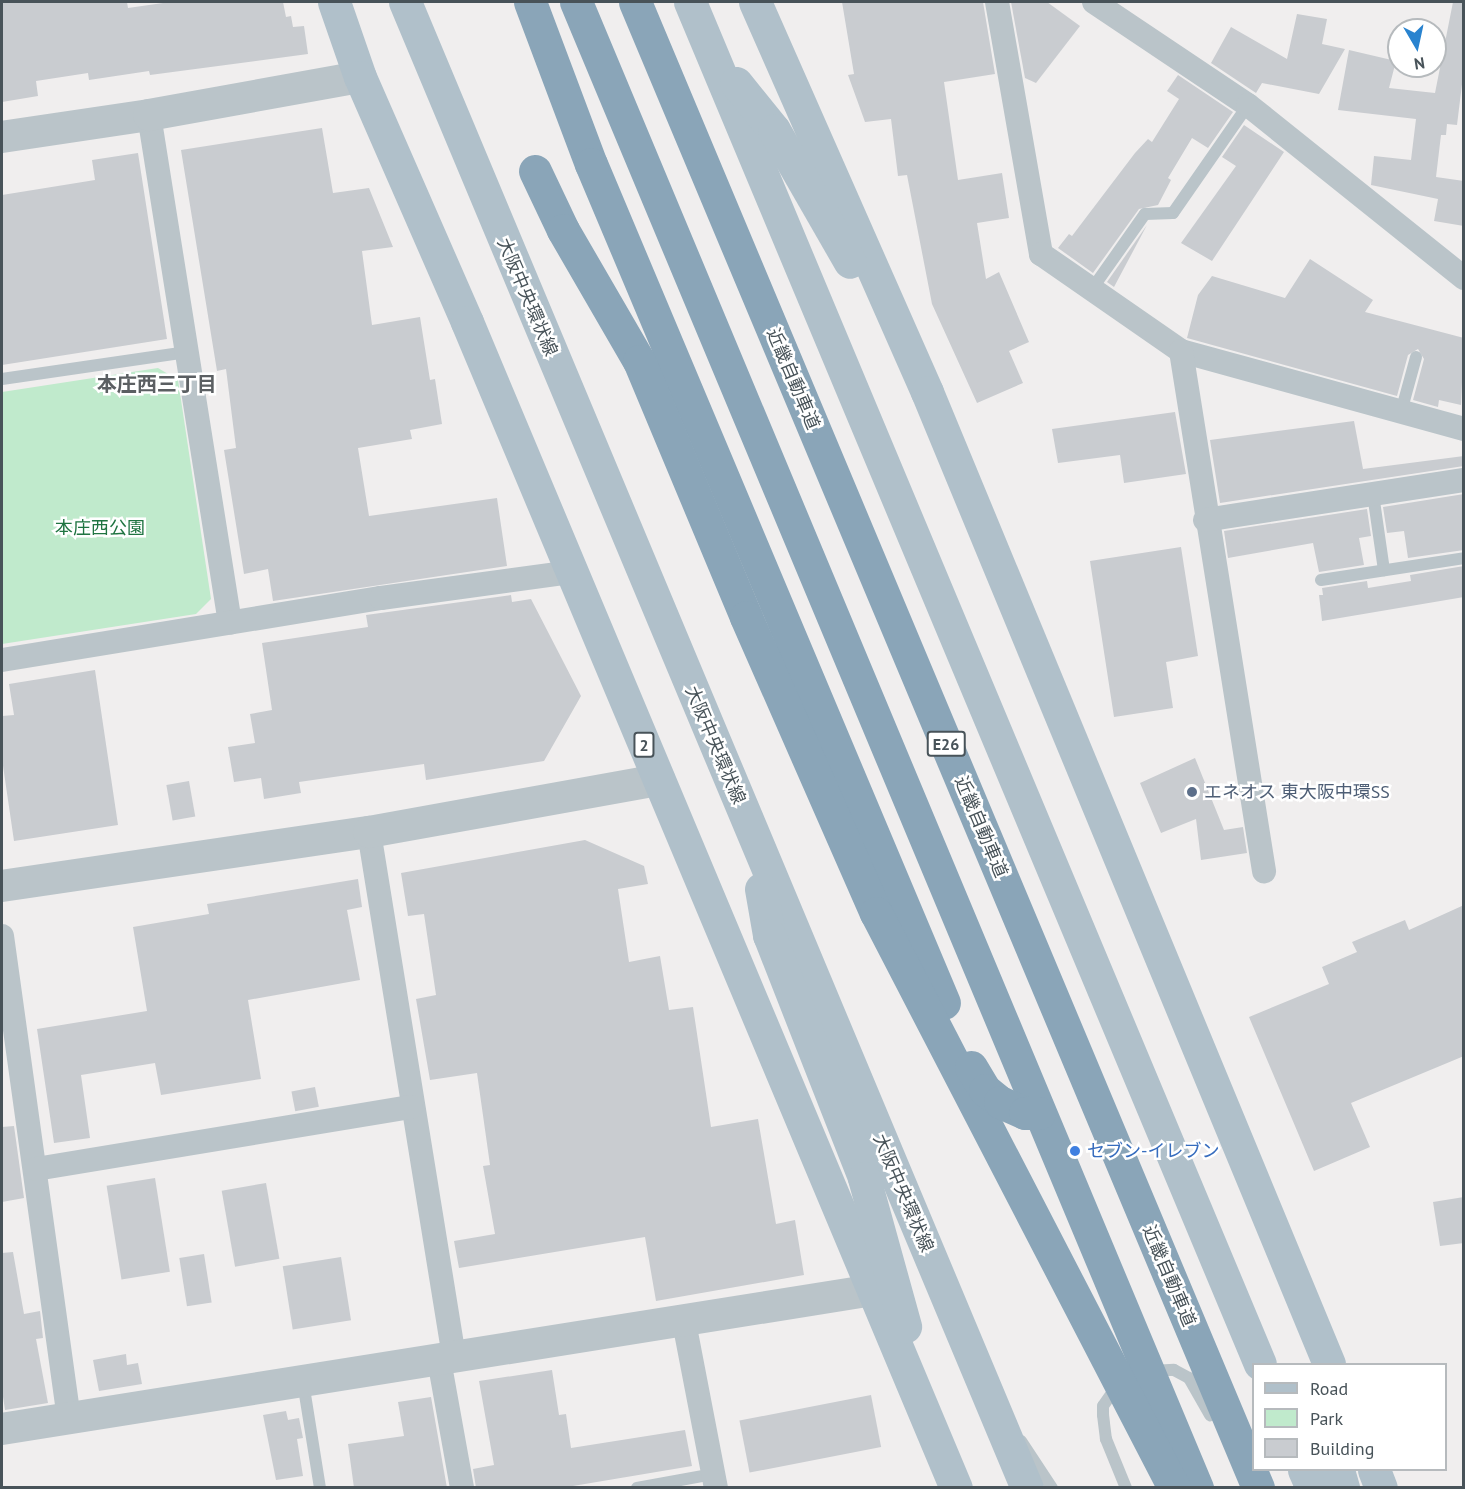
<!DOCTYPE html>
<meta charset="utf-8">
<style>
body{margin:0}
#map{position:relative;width:1465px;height:1489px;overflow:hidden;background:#f0eeee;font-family:"PT Sans","Noto Sans JP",sans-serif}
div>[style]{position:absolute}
.green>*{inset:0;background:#c0eacc}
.building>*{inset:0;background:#c9ccd0;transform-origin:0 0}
.service>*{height:12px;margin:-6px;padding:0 6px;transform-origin:6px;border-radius:6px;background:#bac4c9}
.minor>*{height:24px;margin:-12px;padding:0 12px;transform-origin:12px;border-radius:12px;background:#bac4c9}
.tertiary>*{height:32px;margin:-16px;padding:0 16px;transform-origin:16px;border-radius:16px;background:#bac4c9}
.primary>*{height:33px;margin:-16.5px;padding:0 16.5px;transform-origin:16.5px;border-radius:16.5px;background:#b0c0ca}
.motorway>*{height:33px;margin:-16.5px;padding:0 16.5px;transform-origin:16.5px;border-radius:16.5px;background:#8aa5b8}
.dots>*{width:16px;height:16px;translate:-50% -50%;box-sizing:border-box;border:3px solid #fff;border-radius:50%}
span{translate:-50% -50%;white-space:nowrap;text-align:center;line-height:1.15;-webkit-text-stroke:5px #fff;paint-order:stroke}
.shield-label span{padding:2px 4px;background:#fff;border:2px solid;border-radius:4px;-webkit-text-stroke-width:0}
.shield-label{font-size:16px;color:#485359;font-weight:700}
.street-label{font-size:18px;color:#485359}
.park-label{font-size:18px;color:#1f7441}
.service-label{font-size:18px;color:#4e5e75}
.left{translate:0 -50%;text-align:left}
.shop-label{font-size:18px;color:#366cbe}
.neighbourhood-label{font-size:20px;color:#5b5f62;font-weight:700}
.frame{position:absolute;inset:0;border:3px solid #485359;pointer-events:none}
.legend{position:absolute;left:1252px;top:1363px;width:195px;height:108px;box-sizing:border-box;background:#fff;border:2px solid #b6babd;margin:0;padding:8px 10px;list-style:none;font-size:18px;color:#485359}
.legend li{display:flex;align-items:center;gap:12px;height:30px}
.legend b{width:30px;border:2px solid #b6babd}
.north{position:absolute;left:1387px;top:18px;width:60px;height:60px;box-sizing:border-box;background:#fff;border:2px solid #b6babd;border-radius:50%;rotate:171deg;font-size:16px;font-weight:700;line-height:24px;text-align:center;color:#485359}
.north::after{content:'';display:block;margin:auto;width:21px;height:27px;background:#2983cf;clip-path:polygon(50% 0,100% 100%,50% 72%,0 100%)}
</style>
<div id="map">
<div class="green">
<i style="clip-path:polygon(158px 368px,178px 380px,211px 599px,196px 614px,2px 644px,2px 392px)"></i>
</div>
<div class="building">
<i style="clip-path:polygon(2px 2px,127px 2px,128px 8px,170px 2px,283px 2px,286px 17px,291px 16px,293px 27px,304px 26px,308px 54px,150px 75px,149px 71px,89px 80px,88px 73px,36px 81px,38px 96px,2px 102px)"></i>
<i style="clip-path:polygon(842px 2px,983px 2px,995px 74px,944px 82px,958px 180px,1002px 173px,1009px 218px,977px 223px,986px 279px,999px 272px,1029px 342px,1009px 351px,1023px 383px,977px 403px,932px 304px,907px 175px,898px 176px,891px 119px,865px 122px,848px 75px,854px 74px)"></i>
<i style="clip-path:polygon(1011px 2px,1047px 2px,1080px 26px,1036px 83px,1025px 78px)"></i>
<i style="clip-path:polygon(1453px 2px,1464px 2px,1464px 68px,1457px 125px,1447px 124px,1446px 135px,1441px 135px,1436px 177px,1464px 181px,1464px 226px,1434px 221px,1438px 199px,1371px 185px,1374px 156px,1411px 160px,1416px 119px,1338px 110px,1349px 50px,1396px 61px,1389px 88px,1435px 93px)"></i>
<i style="clip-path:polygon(1297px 14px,1327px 19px,1322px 44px,1345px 49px,1319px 94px,1262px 83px,1256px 93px,1211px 63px,1231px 27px,1287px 59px)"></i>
<i style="clip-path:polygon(1178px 75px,1233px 112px,1208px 148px,1192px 138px,1168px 178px,1171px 180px,1158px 205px,1139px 209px,1093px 273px,1058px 248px,1069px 234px,1072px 236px,1135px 153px,1148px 139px,1152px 142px,1179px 99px,1167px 91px)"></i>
<i style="clip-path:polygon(1244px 125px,1284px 152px,1212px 261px,1181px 243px,1236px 166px,1222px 157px)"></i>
<i style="clip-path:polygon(322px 128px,333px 193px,369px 188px,393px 247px,362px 251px,372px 325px,420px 317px,430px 380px,435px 379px,442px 424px,410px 430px,412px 439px,358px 448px,369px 516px,497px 498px,507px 566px,273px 601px,268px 569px,244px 574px,224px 450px,236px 448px,226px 369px,217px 371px,181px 150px)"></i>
<i style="clip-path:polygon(138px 153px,167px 339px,2px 365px,2px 195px,95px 180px,92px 160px)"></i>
<i style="clip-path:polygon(1147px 225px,1114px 287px,1107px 282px)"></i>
<i style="clip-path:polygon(1310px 259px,1373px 300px,1365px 312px,1464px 338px,1461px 405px,1439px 400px,1438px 407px,1413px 400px,1424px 359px,1418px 349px,1408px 355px,1397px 396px,1187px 338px,1198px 295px,1212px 276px,1285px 298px)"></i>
<i style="clip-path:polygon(1175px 412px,1186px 474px,1124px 483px,1120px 455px,1058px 463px,1052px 429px)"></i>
<i style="clip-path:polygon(1354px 421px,1363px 469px,1464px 456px,1464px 466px,1220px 503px,1210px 440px)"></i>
<i style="clip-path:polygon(1464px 494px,1464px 550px,1408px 558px,1404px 531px,1387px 533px,1383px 507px)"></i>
<i style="clip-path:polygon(1367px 509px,1371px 536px,1359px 538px,1364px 565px,1319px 572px,1313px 543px,1228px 558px,1224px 531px)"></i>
<i style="clip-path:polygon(1181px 547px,1198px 656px,1166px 662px,1173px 708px,1114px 717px,1090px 561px)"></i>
<i style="clip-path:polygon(1464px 566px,1464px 597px,1322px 621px,1319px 595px,1323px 595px,1322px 588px,1367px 581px,1368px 588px,1411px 581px,1410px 575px)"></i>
<i style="clip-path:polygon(511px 595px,512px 602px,531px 599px,581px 696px,544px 761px,426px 780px,424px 764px,299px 782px,301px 793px,264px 799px,261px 778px,234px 782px,228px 747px,255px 743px,250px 714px,272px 710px,262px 643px,368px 627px,366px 615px)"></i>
<i style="clip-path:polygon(95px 670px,118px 825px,14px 841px,2px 759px,2px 716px,14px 715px,9px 684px)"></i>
<i style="clip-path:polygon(1195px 758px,1224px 830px,1243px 827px,1247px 853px,1201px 860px,1196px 819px,1161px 833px,1140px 783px)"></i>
<i style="left:189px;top:781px;width:36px;height:23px;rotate:80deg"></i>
<i style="clip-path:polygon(585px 840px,644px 866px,648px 884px,618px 889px,629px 962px,660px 956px,669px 1010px,693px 1007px,711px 1127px,758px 1119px,776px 1224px,795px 1220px,804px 1275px,656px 1301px,645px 1237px,459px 1268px,454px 1241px,495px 1234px,483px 1166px,490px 1165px,477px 1073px,430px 1080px,416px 999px,436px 995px,424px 914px,408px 916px,401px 873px)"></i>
<i style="clip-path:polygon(358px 879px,362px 907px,347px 910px,360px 980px,248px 1000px,261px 1079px,161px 1095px,155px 1063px,81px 1075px,90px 1138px,54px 1143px,37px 1029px,147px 1011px,133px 927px,209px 914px,207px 904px)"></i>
<i style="clip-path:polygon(1464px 905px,1464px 1056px,1351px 1103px,1370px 1147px,1314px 1171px,1249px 1017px,1329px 984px,1322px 967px,1357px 952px,1352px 942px,1405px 920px,1409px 930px)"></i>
<i style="left:315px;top:1087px;width:20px;height:24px;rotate:79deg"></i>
<i style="clip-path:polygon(14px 1126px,24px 1198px,2px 1202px,2px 1127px)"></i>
<i style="left:155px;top:1178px;width:95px;height:49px;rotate:81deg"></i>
<i style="left:266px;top:1183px;width:77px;height:45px;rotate:80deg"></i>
<i style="clip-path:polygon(1464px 1197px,1464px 1243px,1440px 1246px,1433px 1202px)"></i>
<i style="clip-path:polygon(13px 1252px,24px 1314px,40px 1311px,43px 1338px,36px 1339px,48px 1403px,5px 1410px,2px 1390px,2px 1253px)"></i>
<i style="left:204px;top:1254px;width:49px;height:25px;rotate:81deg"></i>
<i style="left:341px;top:1257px;width:64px;height:59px;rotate:81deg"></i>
<i style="clip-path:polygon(126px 1354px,127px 1365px,138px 1363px,142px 1384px,99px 1391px,93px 1360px)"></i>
<i style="clip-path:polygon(552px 1370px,559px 1415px,566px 1414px,571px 1448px,685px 1430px,692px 1466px,561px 1488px,476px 1488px,473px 1469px,494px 1465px,479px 1381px)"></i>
<i style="left:871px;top:1395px;width:53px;height:134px;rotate:79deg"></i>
<i style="clip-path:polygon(431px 1397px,447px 1488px,354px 1488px,348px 1444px,404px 1436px,398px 1402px)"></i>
<i style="clip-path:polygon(286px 1411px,288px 1420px,299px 1418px,303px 1438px,297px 1439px,303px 1476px,276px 1480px,263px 1415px)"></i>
</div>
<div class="service">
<i style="left:1092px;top:289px;width:92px;rotate:-54.8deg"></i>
<i style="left:1145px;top:214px;width:28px;rotate:-2deg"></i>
<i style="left:1173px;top:213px;width:131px;rotate:-55.2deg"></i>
<i style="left:2px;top:379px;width:187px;rotate:-8.3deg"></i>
<i style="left:1401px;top:412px;width:57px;rotate:-74.7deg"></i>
<i style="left:1373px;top:494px;width:77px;rotate:81.8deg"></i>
<i style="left:1321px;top:580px;width:145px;rotate:-8.7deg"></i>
<i style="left:1152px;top:1371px;width:22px;rotate:-3deg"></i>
<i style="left:1174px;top:1370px;width:17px;rotate:28deg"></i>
<i style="left:1189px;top:1378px;width:43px;rotate:60.4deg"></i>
<i style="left:303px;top:1382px;width:107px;rotate:80.9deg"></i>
<i style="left:1117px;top:1386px;width:24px;rotate:125deg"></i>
<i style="left:1103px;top:1406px;width:9px;rotate:90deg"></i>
<i style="left:1103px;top:1415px;width:24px;rotate:83deg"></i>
<i style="left:1106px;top:1439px;width:53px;rotate:67.8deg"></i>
<i style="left:1021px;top:1441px;width:56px;rotate:56.6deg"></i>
<i style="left:637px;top:1488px;width:77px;rotate:-10.4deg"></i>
</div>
<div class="minor">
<i style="left:997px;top:2px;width:256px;rotate:80.1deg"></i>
<i style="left:1041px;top:254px;width:170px;rotate:34.7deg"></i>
<i style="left:1181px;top:351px;width:294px;rotate:15.4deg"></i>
<i style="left:1094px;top:2px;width:185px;rotate:33.8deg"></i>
<i style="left:1248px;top:105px;width:277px;rotate:38.7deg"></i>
<i style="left:149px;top:115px;width:514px;rotate:80.94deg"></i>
<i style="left:1181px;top:351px;width:527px;rotate:80.93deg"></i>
<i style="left:1205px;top:520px;width:262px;rotate:-8.8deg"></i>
<i style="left:2px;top:660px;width:384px;rotate:-9.3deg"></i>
<i style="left:381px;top:598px;width:193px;rotate:-7.8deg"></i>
<i style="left:369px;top:832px;width:532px;rotate:80.8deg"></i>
<i style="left:2px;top:936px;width:488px;rotate:82.1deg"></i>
<i style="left:36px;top:1169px;width:380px;rotate:-9.4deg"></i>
<i style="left:684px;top:1322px;width:169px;rotate:79.1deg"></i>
<i style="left:439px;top:1360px;width:130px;rotate:79.8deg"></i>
</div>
<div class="tertiary">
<i style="left:2px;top:137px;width:149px;rotate:-8.5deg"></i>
<i style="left:149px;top:115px;width:214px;rotate:-10.2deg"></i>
<i style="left:2px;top:886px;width:371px;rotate:-8.4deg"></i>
<i style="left:369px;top:832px;width:295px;rotate:-10.2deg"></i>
<i style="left:2px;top:1429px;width:882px;rotate:-9.07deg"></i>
</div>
<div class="primary">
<i style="left:334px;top:2px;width:79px;rotate:70.9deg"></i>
<i style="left:360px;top:77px;width:267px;rotate:66.4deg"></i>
<i style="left:467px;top:322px;width:1264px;rotate:67.25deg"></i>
<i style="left:405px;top:2px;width:1611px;rotate:67.29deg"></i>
<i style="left:690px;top:2px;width:1476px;rotate:67.29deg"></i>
<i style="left:755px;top:2px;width:426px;rotate:66.2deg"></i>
<i style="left:927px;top:392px;width:1052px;rotate:67.53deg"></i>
<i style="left:736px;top:83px;width:60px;rotate:51deg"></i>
<i style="left:774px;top:130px;width:152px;rotate:60.1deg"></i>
<i style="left:761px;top:889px;width:47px;rotate:80.1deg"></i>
<i style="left:769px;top:935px;width:261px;rotate:68.6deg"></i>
<i style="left:864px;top:1178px;width:154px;rotate:74.5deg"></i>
<i style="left:1304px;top:1470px;width:20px;rotate:66deg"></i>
<i style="left:1338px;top:1470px;width:19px;rotate:74deg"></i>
<i style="left:1374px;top:1470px;width:19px;rotate:69deg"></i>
</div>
<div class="motorway">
<i style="left:530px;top:2px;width:173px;rotate:69.4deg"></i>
<i style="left:591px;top:164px;width:910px;rotate:67.18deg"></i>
<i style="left:576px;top:2px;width:1611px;rotate:67.32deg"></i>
<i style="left:635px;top:2px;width:1611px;rotate:67.25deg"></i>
<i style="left:535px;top:171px;width:65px;rotate:64.6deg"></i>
<i style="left:563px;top:230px;width:151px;rotate:59.9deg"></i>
<i style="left:639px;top:361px;width:277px;rotate:67.3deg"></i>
<i style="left:746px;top:617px;width:323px;rotate:66.3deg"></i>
<i style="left:876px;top:913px;width:648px;rotate:62.6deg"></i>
<i style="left:971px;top:1067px;width:27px;rotate:59deg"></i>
<i style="left:985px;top:1090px;width:19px;rotate:39deg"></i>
<i style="left:1000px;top:1102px;width:27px;rotate:24deg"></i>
<i style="left:1025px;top:1113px;width:14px"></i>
</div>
<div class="dots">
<i style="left:1192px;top:792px;background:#5c6f8a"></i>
<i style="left:1075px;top:1151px;background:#3f7fe0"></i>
</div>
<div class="shield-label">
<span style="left:946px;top:744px">E26</span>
<span style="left:644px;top:745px">2</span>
</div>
<div class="street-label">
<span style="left:527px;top:297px;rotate:67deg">大阪中央環状線</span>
<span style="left:793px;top:379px;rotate:67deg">近畿自動車道</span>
<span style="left:715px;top:745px;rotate:67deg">大阪中央環状線</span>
<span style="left:981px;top:827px;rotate:67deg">近畿自動車道</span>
<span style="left:903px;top:1193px;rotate:67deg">大阪中央環状線</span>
<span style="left:1169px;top:1276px;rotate:67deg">近畿自動車道</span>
</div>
<div class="park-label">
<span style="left:100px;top:528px">本庄西公園</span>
</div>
<div class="service-label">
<span class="left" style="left:1204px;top:792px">エネオス 東大阪中環SS</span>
</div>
<div class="shop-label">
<span class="left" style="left:1087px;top:1151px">セブン-イレブン</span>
</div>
<div class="neighbourhood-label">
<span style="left:157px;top:384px">本庄西三丁目</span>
</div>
<div class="frame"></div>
<ul class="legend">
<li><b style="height:8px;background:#b0c0ca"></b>Road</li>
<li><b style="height:16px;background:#c0eacc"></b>Park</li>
<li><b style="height:16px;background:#c9ccd0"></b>Building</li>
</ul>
<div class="north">N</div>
</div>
